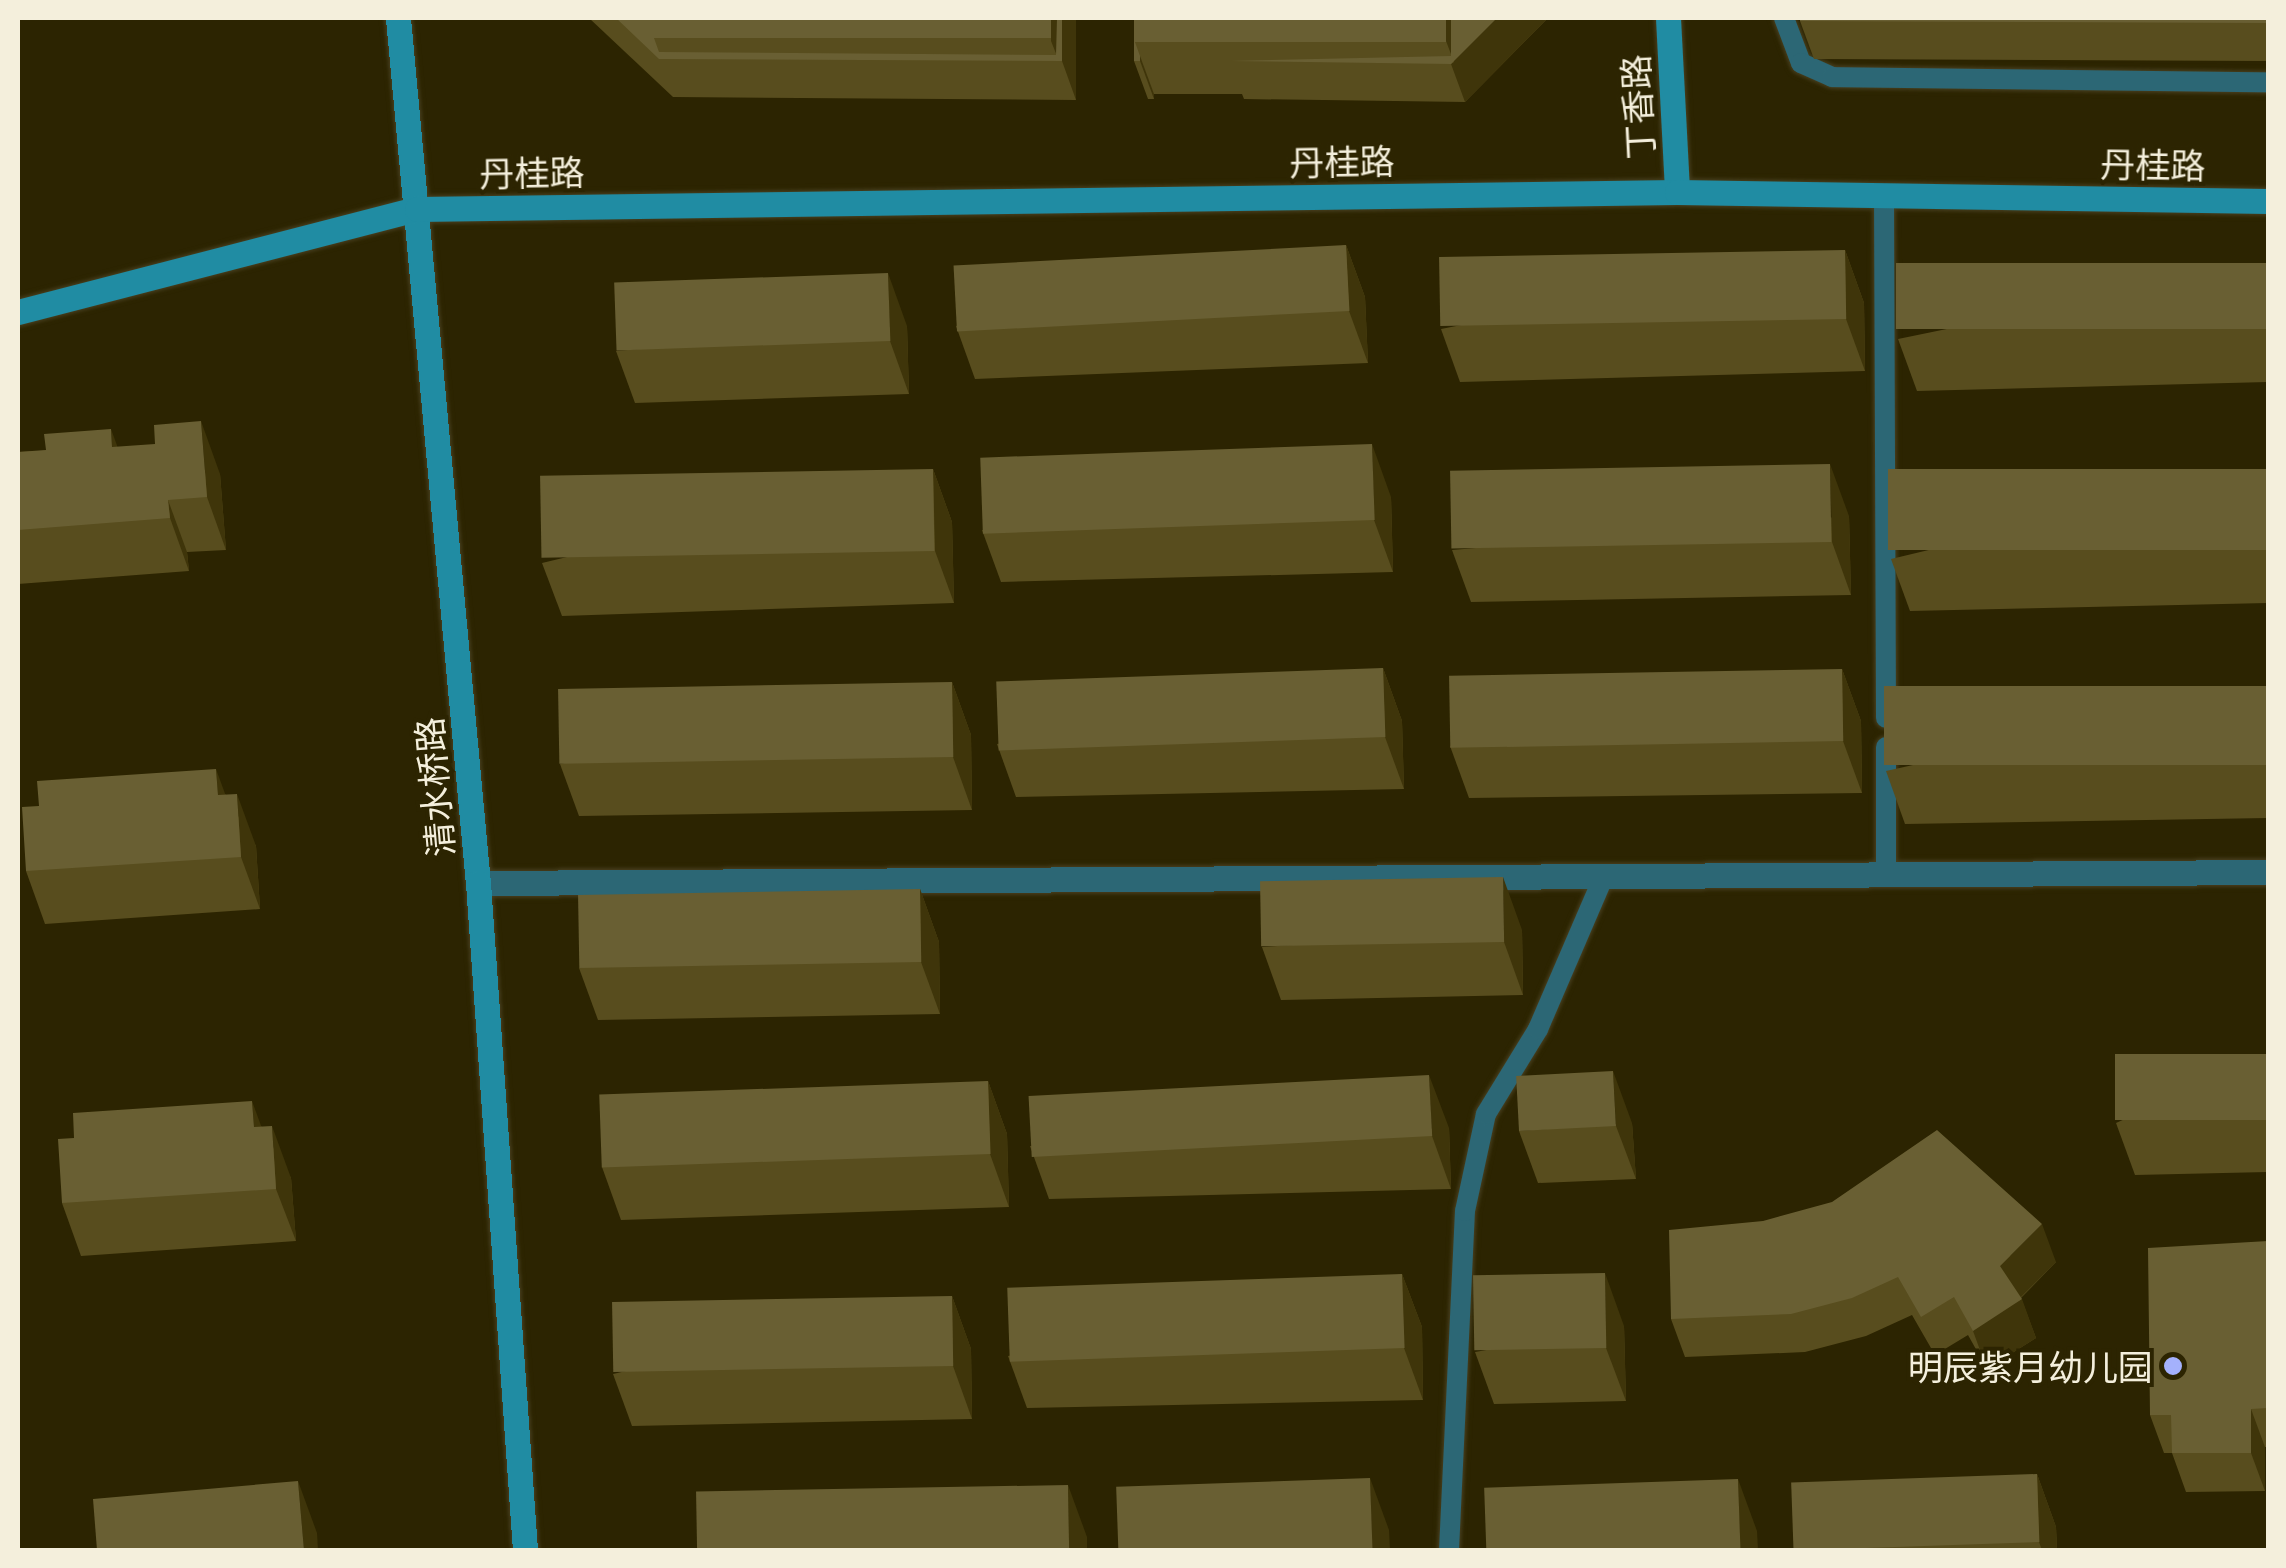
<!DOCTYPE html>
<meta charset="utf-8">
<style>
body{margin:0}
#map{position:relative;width:2286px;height:1568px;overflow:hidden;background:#2c2401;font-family:Commissioner,"Noto Sans SC",sans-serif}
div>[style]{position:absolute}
.roads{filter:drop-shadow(0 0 2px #484020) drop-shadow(0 0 2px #484020)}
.lane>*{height:20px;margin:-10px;padding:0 10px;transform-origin:10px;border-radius:10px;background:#2c6775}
.street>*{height:25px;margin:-12.5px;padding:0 12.5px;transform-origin:12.5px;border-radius:12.5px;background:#2c6775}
.secondary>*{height:25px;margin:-12.5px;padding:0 12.5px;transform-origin:12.5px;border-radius:12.5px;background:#208ca3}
.wall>*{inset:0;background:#584d1e}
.shaded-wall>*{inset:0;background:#3f350a}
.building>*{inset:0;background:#695f33;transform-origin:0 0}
.dots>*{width:28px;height:28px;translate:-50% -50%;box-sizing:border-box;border:5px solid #2c2401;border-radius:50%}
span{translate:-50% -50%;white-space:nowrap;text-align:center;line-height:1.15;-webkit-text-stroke:8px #2c2401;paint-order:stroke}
.street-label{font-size:35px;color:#f4efdc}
.poi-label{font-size:35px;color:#f4efdc}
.right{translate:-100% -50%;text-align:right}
.frame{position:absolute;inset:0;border:20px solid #f4efdc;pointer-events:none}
</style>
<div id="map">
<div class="roads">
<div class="lane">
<i style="left:1784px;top:18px;width:48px;rotate:69.3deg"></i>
<i style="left:1801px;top:63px;width:34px;rotate:24deg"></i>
<i style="left:1832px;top:77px;width:436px;rotate:0.7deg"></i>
<i style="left:1884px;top:195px;width:523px;rotate:89.78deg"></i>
<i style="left:1886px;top:747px;width:127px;rotate:90deg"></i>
<i style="left:1449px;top:1550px;width:339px;rotate:-87.3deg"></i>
<i style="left:1465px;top:1211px;width:99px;rotate:-77.8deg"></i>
<i style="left:1486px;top:1114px;width:100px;rotate:-58.5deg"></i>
<i style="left:1538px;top:1029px;width:167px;rotate:-66.7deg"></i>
</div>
<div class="street">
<i style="left:478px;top:883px;width:1790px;rotate:-0.35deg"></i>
</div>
<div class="secondary">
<i style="left:398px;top:18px;width:869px;rotate:84.72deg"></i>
<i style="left:478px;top:883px;width:669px;rotate:85.97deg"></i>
<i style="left:1668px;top:18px;width:174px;rotate:87deg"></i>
<i style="left:18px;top:312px;width:412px;rotate:-14.5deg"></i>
<i style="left:417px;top:209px;width:1260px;rotate:-0.77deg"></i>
<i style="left:1677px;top:192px;width:591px;rotate:0.87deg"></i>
</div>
</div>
<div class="wall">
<i style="clip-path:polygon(589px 18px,1076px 18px,1076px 100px,673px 97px)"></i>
<i style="clip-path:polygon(1134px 18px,1548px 18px,1465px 102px,1244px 99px,1242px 94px,1154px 94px,1154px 99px,1148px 99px,1134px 61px)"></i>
<i style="clip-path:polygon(2268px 18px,2268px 61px,1814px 59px,1800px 21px)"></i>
<i style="clip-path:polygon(1346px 245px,1365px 297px,1368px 363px,975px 379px,956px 326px)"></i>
<i style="clip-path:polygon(1845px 250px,1864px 303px,1865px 371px,1460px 382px,1441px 329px)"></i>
<i style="clip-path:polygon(2268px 263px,2268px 382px,1917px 391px,1898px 339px)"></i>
<i style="clip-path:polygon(907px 326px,909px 394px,635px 403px,616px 351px)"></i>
<i style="clip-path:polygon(117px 447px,220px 474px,226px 550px,187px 552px,189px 571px,18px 584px,18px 452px)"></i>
<i style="clip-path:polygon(933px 469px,952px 522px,954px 603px,562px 616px,542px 563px)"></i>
<i style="clip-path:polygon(2268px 469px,2268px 603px,1910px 611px,1891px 559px)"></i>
<i style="clip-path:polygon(1391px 497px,1393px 572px,1001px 582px,982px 530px)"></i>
<i style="clip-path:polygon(1849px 516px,1851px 595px,1471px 602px,1452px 550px)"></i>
<i style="clip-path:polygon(1383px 668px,1402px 721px,1404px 789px,1016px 797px,997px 744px)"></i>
<i style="clip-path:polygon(1842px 669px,1861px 721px,1862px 793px,1469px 798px,1450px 746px)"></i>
<i style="clip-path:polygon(952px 682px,971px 735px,972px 810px,579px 816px,560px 764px)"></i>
<i style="clip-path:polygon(2268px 686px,2268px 818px,1905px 824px,1886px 771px)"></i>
<i style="clip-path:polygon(225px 794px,256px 846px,260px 909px,45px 924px,26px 871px)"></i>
<i style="clip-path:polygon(920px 889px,939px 942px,940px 1014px,598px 1020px,579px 968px)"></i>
<i style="clip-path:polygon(1522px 930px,1523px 995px,1281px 1000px,1262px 947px)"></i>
<i style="clip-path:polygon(2268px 1054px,2268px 1172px,2135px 1175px,2116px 1123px)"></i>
<i style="clip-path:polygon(988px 1081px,1007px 1134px,1009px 1207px,621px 1220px,602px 1167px)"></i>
<i style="clip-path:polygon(1632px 1123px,1636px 1179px,1538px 1183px,1519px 1131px)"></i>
<i style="clip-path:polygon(261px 1126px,291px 1178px,296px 1241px,81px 1256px,62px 1203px)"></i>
<i style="clip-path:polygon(1449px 1128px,1451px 1189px,1049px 1199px,1030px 1146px)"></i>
<i style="clip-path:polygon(1763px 1221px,2056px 1262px,2021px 1298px,2036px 1338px,1987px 1369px,1968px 1335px,1935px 1355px,1912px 1315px,1866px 1336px,1805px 1352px,1685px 1357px,1671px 1319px)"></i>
<i style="clip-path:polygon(2268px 1241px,2268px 1447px,2265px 1447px,2265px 1491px,2186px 1492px,2172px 1453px,2164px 1453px,2150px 1415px)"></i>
<i style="clip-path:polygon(1402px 1274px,1422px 1327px,1423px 1400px,1027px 1408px,1008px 1356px)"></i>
<i style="clip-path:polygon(952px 1296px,971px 1349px,972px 1419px,632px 1426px,613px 1374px)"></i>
<i style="clip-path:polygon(1624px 1326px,1626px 1401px,1494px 1404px,1475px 1352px)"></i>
<i style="clip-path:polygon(2037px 1474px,2056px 1527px,2057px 1550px,1793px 1550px)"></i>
</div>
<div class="shaded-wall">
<i style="clip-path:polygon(1051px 18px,1076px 18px,1076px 100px,1062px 61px,1059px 61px,1051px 41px)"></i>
<i style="clip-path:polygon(1446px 18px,1548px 18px,1465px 102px,1451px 64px,1454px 62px,1446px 41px)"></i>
<i style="clip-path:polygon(1140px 56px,1154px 94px,1154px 99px,1140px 61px)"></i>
<i style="clip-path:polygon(1346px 245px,1365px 297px,1368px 363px,1349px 311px)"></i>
<i style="clip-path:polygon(1845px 250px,1864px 303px,1865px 371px,1846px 319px)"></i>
<i style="clip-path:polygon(888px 273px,907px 326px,909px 394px,890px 341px)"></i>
<i style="clip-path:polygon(201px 421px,220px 474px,226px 550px,207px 497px)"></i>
<i style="clip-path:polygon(111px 429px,130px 481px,112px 447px)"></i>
<i style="clip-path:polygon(1372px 444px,1391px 497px,1393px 572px,1374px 520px)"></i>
<i style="clip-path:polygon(1830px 464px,1849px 516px,1851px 595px,1832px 542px)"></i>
<i style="clip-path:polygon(933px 469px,952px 522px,954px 603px,935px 551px)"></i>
<i style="clip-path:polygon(168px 500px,187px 552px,189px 571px,170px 518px)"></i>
<i style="clip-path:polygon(1383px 668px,1402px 721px,1404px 789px,1385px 737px)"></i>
<i style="clip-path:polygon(1842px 669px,1861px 721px,1862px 793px,1843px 741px)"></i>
<i style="clip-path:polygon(952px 682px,971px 735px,972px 810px,953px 757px)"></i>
<i style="clip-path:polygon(216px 769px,235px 821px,218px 795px)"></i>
<i style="clip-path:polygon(237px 794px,256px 846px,260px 909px,241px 857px)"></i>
<i style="clip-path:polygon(1503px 877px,1522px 930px,1523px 995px,1504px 942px)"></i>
<i style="clip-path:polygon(920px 889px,939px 942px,940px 1014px,921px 962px)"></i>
<i style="clip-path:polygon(1613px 1071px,1632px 1123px,1636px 1179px,1616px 1126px)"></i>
<i style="clip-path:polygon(1429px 1075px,1449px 1128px,1451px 1189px,1432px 1136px)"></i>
<i style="clip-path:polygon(988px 1081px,1007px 1134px,1009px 1207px,990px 1154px)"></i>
<i style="clip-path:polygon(252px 1101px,271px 1153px,254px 1127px)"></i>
<i style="clip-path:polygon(272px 1126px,291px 1178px,296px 1241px,276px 1189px)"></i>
<i style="clip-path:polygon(2042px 1224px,2056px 1262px,2015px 1303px,2022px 1299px,2036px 1338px,1987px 1369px,1973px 1331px,2000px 1266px)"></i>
<i style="clip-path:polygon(1605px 1273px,1624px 1326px,1626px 1401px,1606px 1348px)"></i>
<i style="clip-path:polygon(1402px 1274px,1422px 1327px,1423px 1400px,1404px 1348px)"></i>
<i style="clip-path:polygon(952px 1296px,971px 1349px,972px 1419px,953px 1366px)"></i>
<i style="clip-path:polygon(2251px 1409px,2265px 1447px,2265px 1491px,2251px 1453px)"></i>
<i style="clip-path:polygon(2037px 1474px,2056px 1527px,2057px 1550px,2042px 1550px,2039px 1542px)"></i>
<i style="clip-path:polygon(1370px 1478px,1389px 1530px,1390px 1550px,1372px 1550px)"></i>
<i style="clip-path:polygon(1738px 1479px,1757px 1531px,1758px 1550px,1740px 1550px)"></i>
<i style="clip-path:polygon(298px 1481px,317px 1533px,318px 1550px,304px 1550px)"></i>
<i style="clip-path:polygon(1068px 1485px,1087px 1537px,1087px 1550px,1069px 1550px)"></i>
</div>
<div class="building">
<i style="clip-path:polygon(616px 18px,654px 18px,654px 38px,659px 52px,1056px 55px,1057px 18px,1062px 18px,1062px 61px,659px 59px)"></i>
<i style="left:654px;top:18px;width:397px;height:20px"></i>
<i style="clip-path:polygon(1134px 18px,1135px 18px,1135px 42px,1140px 56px,1140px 61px,1134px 61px)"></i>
<i style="left:1135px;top:18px;width:311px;height:24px"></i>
<i style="clip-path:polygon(1451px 18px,1497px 18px,1451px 64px,1230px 61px,1451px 56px)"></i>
<i style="clip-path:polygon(1800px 18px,2268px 18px,2268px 23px,1800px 21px)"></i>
<i style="left:1346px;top:245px;width:66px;height:393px;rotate:87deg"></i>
<i style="left:1845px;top:250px;width:69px;height:406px;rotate:89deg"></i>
<i style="left:2268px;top:263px;width:66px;height:372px;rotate:90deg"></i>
<i style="left:888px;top:273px;width:68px;height:274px;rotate:88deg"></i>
<i style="clip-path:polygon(201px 421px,207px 497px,168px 500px,170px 518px,18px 530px,18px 452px,46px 450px,44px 434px,111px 429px,112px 447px,155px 444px,154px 425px)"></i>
<i style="left:1372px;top:444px;width:76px;height:392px;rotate:88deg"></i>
<i style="left:1830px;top:464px;width:78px;height:380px;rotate:89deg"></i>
<i style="left:933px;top:469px;width:82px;height:393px;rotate:89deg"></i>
<i style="left:2268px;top:469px;width:81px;height:380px;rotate:90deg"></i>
<i style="left:1383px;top:668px;width:69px;height:387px;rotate:88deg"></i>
<i style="left:1842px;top:669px;width:72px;height:393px;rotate:89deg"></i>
<i style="left:952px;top:682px;width:75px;height:394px;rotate:89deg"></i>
<i style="left:2268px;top:686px;width:79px;height:384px;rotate:90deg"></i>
<i style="clip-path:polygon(216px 769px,218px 795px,237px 794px,241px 857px,26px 871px,22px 807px,39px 806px,37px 781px)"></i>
<i style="left:1503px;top:877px;width:65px;height:243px;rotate:89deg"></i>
<i style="left:920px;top:889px;width:73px;height:342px;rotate:89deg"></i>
<i style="left:2268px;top:1054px;width:66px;height:153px;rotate:90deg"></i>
<i style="left:1613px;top:1071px;width:55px;height:97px;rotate:87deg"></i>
<i style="left:1429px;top:1075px;width:61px;height:401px;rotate:87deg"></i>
<i style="left:988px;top:1081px;width:73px;height:389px;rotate:88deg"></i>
<i style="clip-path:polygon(252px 1101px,254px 1127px,272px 1126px,276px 1189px,62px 1203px,58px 1139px,74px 1138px,73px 1113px)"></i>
<i style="clip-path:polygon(1937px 1130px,2042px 1224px,2000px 1266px,2022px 1299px,1973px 1331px,1954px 1297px,1921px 1317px,1898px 1277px,1852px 1298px,1791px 1314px,1671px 1319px,1669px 1230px,1763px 1221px,1832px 1202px)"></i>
<i style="clip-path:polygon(2268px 1241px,2268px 1408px,2251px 1409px,2251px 1453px,2172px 1453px,2171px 1415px,2150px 1415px,2148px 1248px)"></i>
<i style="left:1605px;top:1273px;width:75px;height:132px;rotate:89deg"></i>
<i style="left:1402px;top:1274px;width:74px;height:395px;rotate:88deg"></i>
<i style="left:952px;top:1296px;width:70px;height:340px;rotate:89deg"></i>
<i style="left:2037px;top:1474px;width:68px;height:246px;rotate:88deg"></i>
<i style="left:1370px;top:1478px;width:72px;height:254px;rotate:88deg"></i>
<i style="left:1738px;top:1479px;width:71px;height:254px;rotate:88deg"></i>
<i style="clip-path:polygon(298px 1481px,304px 1550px,97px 1550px,93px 1499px)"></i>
<i style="left:1068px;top:1485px;width:65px;height:372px;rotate:89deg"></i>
</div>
<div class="dots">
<i style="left:2173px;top:1366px;background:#a4b1fc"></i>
</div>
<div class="street-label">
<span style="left:1637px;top:107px;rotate:-93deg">丁香路</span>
<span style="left:1342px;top:161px;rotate:-1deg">丹桂路</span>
<span style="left:2153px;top:164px;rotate:1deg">丹桂路</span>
<span style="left:532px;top:172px;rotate:-1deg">丹桂路</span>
<span style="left:434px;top:787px;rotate:-95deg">清水桥路</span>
</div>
<div class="poi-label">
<span class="right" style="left:2153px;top:1366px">明辰紫月幼儿园</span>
</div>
<div class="frame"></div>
</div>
